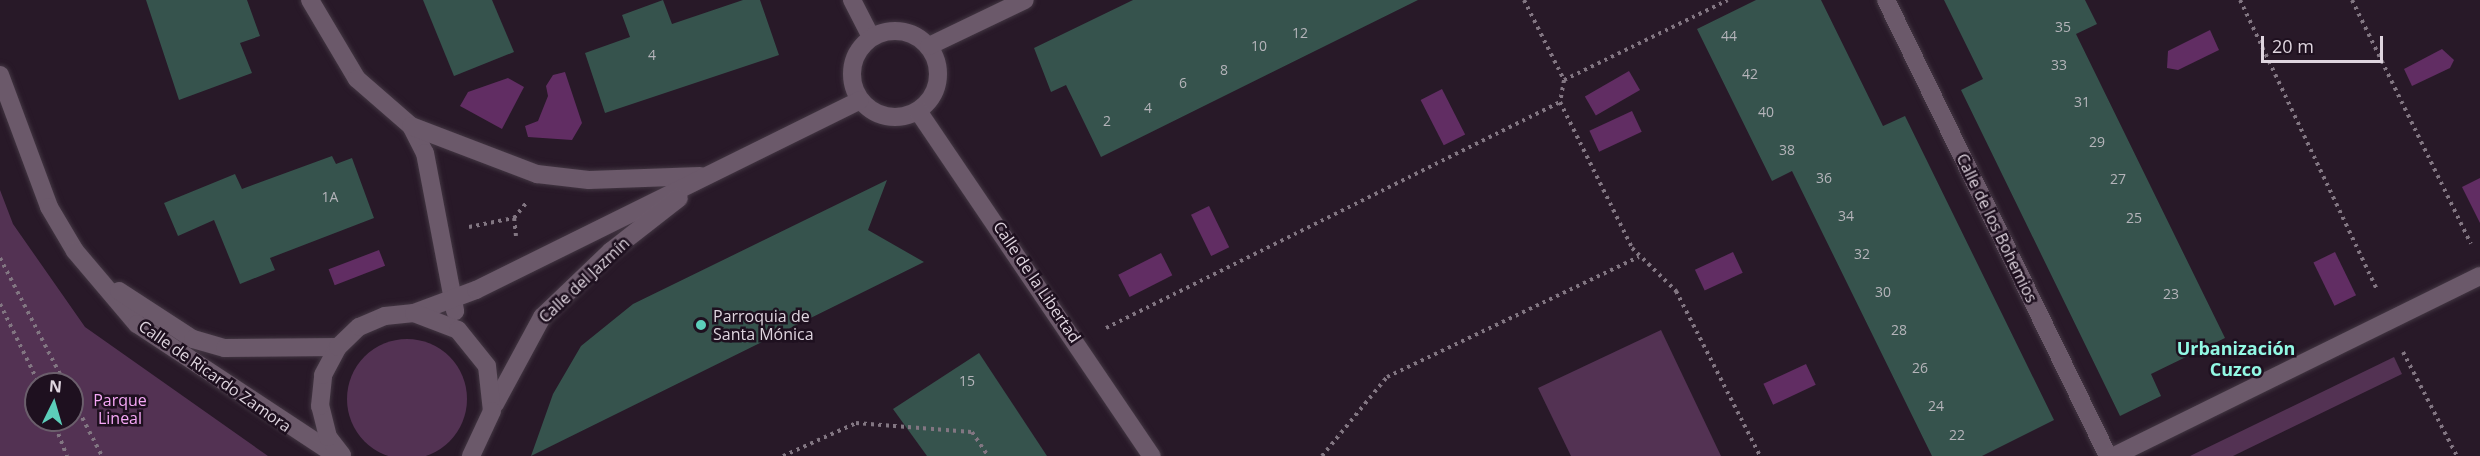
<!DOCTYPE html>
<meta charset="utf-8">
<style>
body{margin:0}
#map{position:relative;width:2480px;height:456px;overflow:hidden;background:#281928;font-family:"Open Sans",sans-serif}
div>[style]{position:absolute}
.green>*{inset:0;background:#533253}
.round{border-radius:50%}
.water>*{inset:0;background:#612d63;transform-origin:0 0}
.building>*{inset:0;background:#36534d}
.path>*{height:4px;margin-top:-2px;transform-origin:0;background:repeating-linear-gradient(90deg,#827682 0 3px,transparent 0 7.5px)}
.roads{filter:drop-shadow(0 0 2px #423642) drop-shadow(0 0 2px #423642)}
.minor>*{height:18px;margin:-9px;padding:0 9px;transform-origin:9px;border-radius:9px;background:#6b596a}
.minor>.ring{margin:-9px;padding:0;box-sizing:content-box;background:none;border:18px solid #6b596a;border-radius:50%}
.dots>*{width:16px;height:16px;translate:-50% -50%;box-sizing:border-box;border:3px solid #1e101f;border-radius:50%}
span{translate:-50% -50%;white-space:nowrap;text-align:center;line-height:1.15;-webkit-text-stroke:5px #1e101f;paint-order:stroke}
.number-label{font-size:14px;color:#b5b4ba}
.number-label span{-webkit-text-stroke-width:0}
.street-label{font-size:16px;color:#dfd5df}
.poi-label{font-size:16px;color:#dfd5df}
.left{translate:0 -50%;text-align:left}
.park-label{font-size:16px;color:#f6a8f7}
.neighbourhood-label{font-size:18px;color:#92f8e4;font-weight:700}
.north{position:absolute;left:24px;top:372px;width:60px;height:60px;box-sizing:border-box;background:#1e101f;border:2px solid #6b5f6c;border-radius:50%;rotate:5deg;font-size:16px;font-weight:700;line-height:24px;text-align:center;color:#dfd5df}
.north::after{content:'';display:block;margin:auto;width:21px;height:27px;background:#5cceba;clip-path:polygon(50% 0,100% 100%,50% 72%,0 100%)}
.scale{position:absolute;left:2261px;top:36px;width:122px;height:27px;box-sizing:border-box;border:3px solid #dfd5df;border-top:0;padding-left:8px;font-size:18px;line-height:21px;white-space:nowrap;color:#dfd5df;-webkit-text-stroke:4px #1e101f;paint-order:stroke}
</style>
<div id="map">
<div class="green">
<i style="clip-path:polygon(evenodd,0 190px,13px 224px,85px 327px,268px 456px,0 456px,0 190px,36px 384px,72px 384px,72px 420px,36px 420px,36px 384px)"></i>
<i style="clip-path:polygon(1661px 330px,1721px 456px,1571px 456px,1538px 388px)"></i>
<i class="round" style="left:347px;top:339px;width:120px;height:120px"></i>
<i style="clip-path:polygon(2394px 357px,2402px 374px,2233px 456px,2190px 456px)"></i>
</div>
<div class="water">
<i style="clip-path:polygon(2210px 30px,2219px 50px,2178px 70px,2167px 68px,2168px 51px)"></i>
<i style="clip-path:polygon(2442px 49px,2454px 60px,2450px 68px,2412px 86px,2404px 69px)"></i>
<i style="left:1629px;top:71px;width:22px;height:51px;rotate:60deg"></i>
<i style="clip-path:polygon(565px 72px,582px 123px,572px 140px,528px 137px,525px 126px,538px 121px,548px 96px,546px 86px,553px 75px)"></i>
<i style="clip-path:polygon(508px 78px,524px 87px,502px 129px,460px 106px,468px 92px)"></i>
<i style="left:1442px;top:89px;width:51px;height:24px;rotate:63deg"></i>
<i style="left:1632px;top:111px;width:23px;height:47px;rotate:65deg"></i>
<i style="clip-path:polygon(2480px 178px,2480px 223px,2462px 187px)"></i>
<i style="left:1209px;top:206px;width:46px;height:20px;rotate:64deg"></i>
<i style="left:379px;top:250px;width:17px;height:54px;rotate:69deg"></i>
<i style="left:1733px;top:252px;width:23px;height:42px;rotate:65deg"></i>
<i style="left:2335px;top:252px;width:48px;height:24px;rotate:64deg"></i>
<i style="left:1161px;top:253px;width:25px;height:48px;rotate:63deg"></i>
<i style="left:1806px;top:364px;width:23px;height:47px;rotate:65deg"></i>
</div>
<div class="building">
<i style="clip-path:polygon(146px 0,247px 0,260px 36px,240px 43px,252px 73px,179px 100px)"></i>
<i style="clip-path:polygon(423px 0,492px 0,514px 52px,454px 76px)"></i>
<i style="clip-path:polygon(663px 0,672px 24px,743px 0,760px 0,779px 55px,605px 113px,585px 53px,630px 37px,622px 15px)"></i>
<i style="clip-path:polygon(1133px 0,1418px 0,1101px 157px,1066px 85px,1051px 92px,1034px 48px)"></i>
<i style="clip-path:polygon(1756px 0,1821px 0,1883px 126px,1905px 116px,2054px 420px,1982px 456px,1932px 456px,1792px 171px,1772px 181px,1697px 29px)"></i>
<i style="clip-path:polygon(1944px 0,2085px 0,2097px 24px,2076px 34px,2225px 338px,2151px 374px,2161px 396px,2120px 416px,1961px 90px,1983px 79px)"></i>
<i style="clip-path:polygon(332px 156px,336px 164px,352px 158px,374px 218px,270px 258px,275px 270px,240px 284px,214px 220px,178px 236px,164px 203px,235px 174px,242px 189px)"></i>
<i style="clip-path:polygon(887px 180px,868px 230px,924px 262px,531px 456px,553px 394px,581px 346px,633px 304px)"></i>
<i style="clip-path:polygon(979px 353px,1047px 456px,927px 456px,893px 409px)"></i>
</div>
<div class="path">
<i style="left:1524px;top:0;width:89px;rotate:63.4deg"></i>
<i style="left:1564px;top:80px;width:22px;rotate:100deg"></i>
<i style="left:2240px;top:0;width:321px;rotate:64.7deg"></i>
<i style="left:2352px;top:0;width:271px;rotate:64deg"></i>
<i style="left:1564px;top:80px;width:182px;rotate:-26deg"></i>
<i style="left:469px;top:227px;width:46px;rotate:-11.3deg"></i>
<i style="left:516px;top:236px;width:18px;rotate:-96deg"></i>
<i style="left:514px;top:218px;width:22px;rotate:-51deg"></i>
<i style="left:0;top:258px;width:142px;rotate:62.7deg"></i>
<i style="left:0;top:304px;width:89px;rotate:64deg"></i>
<i style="left:1106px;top:328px;width:507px;rotate:-26.46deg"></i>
<i style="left:1560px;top:102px;width:163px;rotate:63.7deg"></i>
<i style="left:1632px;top:248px;width:62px;rotate:44.3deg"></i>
<i style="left:1676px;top:291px;width:185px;rotate:63deg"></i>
<i style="left:2403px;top:352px;width:117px;rotate:62.6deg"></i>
<i style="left:72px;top:398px;width:65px;rotate:62.7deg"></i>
<i style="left:53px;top:420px;width:39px;rotate:69deg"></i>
<i style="left:783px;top:456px;width:80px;rotate:-24.3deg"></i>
<i style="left:856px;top:423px;width:116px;rotate:4.4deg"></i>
<i style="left:972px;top:432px;width:29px;rotate:56deg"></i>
<i style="left:1322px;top:456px;width:102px;rotate:-50.6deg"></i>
<i style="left:1387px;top:377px;width:279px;rotate:-25.5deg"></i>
</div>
<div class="roads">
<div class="minor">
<i style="left:310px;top:0;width:92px;rotate:59.3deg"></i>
<i style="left:357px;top:79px;width:72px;rotate:41deg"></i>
<i style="left:411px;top:126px;width:30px;rotate:63deg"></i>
<i style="left:425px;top:153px;width:161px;rotate:79.2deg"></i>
<i style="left:852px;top:0;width:42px;rotate:62.8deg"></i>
<i style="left:1886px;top:0;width:507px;rotate:64.04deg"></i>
<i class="ring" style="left:852px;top:31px;width:68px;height:68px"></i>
<i style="left:929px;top:46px;width:106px;rotate:-25.6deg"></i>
<i style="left:0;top:75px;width:141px;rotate:69.6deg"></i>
<i style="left:49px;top:207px;width:51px;rotate:59.4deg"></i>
<i style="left:75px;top:251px;width:96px;rotate:49.7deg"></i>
<i style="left:137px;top:324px;width:240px;rotate:33.4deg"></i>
<i style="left:918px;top:111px;width:417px;rotate:55.9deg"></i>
<i style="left:411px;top:126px;width:135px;rotate:20.9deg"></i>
<i style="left:537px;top:174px;width:52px;rotate:6.6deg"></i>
<i style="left:589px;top:180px;width:111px;rotate:-2.1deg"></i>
<i style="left:119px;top:291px;width:88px;rotate:33deg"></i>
<i style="left:193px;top:339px;width:33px;rotate:16deg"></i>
<i style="left:225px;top:348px;width:113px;rotate:-0.5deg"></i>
<i style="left:414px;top:313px;width:66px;rotate:-20.4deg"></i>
<i style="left:476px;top:290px;width:428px;rotate:-26.3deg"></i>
<i style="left:495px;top:404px;width:99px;rotate:-61.6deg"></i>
<i style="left:542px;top:317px;width:95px;rotate:-43.7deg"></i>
<i style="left:611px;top:251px;width:86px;rotate:-37.9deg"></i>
<i style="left:342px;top:455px;width:23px;rotate:-128deg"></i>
<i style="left:328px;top:437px;width:32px;rotate:-104deg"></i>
<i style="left:320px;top:406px;width:31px;rotate:-84deg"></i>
<i style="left:323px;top:375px;width:32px;rotate:-62deg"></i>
<i style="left:338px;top:347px;width:29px;rotate:-44deg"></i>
<i style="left:359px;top:327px;width:28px;rotate:-23deg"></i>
<i style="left:385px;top:316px;width:29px;rotate:-6deg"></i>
<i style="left:414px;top:313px;width:47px;rotate:21.1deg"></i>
<i style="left:458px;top:330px;width:46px;rotate:51.1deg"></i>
<i style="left:487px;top:366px;width:45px;rotate:83.7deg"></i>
<i style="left:492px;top:411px;width:50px;rotate:115deg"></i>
<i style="left:2114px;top:456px;width:408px;rotate:-26.2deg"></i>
</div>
</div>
<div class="dots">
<i style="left:701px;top:325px;background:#5cceba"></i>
</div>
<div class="number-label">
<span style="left:2063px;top:27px">35</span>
<span style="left:1300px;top:33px">12</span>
<span style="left:1729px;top:36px">44</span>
<span style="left:1259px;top:46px">10</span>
<span style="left:652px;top:55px">4</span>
<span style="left:2059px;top:65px">33</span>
<span style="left:1224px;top:70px">8</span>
<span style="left:1750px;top:74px">42</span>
<span style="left:1183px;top:83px">6</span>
<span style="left:2082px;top:102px">31</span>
<span style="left:1148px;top:108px">4</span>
<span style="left:1766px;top:112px">40</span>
<span style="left:1107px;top:121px">2</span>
<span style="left:2097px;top:142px">29</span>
<span style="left:1787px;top:150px">38</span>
<span style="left:1824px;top:178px">36</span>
<span style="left:2118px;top:179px">27</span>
<span style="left:330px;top:197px">1A</span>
<span style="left:1846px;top:216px">34</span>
<span style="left:2134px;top:218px">25</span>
<span style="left:1862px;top:254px">32</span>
<span style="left:1883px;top:292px">30</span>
<span style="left:2171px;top:294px">23</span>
<span style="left:1899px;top:330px">28</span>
<span style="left:1920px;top:368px">26</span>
<span style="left:967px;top:381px">15</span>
<span style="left:1936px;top:406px">24</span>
<span style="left:1957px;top:435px">22</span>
</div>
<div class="street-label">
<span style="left:1997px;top:228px;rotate:64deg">Calle de los Bohemios</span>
<span style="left:584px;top:280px;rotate:-43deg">Calle del Jazmín</span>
<span style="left:1037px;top:282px;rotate:56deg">Calle de la Libertad</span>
<span style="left:215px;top:376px;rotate:35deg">Calle de Ricardo Zamora</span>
</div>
<div class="poi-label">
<span class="left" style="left:713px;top:325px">Parroquia de<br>Santa Mónica</span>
</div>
<div class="park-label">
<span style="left:120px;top:409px">Parque<br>Lineal</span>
</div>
<div class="neighbourhood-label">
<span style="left:2236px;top:359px">Urbanización<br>Cuzco</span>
</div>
<div class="north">N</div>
<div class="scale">20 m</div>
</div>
